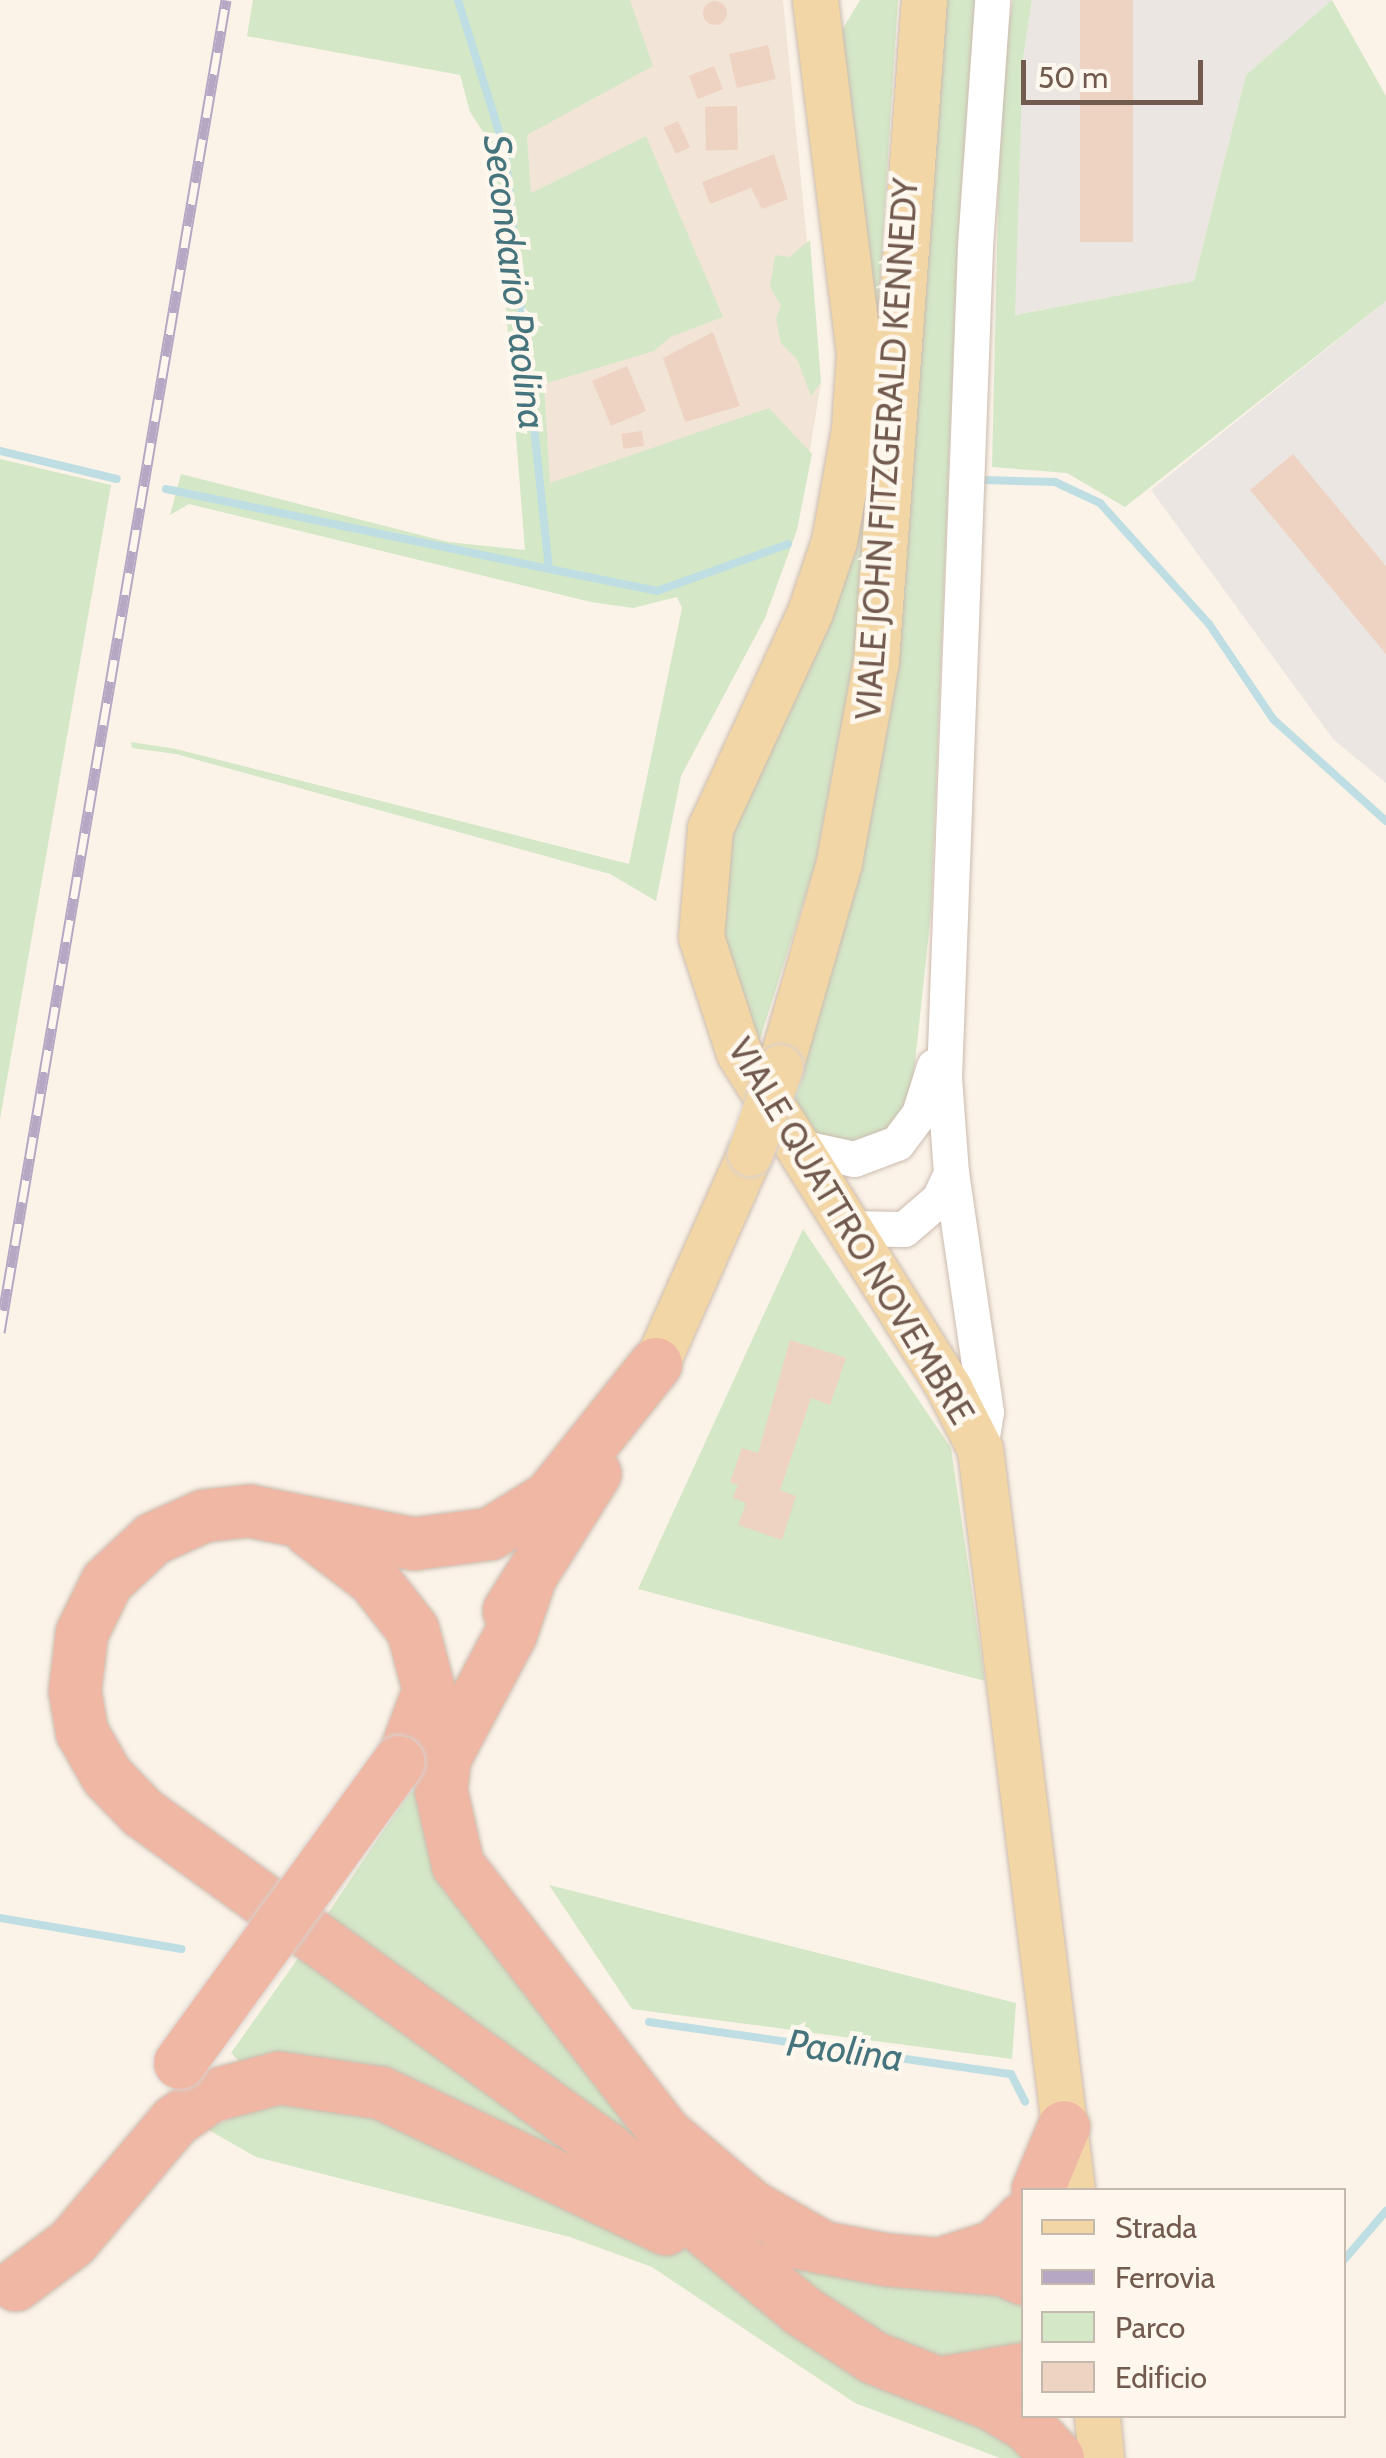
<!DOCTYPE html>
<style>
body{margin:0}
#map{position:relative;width:1386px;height:2458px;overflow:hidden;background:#fbf3e8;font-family:Cabin,sans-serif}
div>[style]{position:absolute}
.residential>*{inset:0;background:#f2e5d7}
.industrial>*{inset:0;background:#ebe6e1}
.green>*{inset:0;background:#d4e7c7}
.stream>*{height:8px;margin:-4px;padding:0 4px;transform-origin:4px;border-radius:4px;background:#bedee3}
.building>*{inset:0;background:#eed3c2;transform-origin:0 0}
.round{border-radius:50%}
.roads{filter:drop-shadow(0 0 2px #ccbbaf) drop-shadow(0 0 2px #ccbbaf)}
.minor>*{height:35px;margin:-17.5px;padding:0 17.5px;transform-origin:17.5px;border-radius:17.5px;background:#fff}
.major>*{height:45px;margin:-22.5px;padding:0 22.5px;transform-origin:22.5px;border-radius:22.5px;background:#f3d6a6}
.highway>*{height:52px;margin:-26px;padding:0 26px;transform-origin:26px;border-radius:26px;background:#efb7a4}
.rail>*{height:11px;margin-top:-5.5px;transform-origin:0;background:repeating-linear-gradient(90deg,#fdf7ee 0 22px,#b6a7c4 0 44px);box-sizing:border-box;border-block:2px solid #b6a7c4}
.bridges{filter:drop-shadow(0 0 2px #d8d1cd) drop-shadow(0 0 2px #d8d1cd)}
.major-bridge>*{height:45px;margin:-22.5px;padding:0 22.5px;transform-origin:22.5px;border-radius:22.5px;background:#f3d6a6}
.highway-bridge>*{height:52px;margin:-26px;padding:0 26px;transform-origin:26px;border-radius:26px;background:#efb7a4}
span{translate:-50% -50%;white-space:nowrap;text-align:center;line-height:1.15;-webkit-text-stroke:9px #fdf7ee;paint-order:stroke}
.street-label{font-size:35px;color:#725b4e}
.water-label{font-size:38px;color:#46747d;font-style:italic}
.legend{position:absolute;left:1021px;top:2188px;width:325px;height:230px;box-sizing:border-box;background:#fdf7ee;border:2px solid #c5b9ae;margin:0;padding:12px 18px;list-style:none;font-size:30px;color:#725b4e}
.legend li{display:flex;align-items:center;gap:20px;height:50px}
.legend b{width:50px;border:2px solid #c5b9ae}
.scale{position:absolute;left:1021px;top:60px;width:182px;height:45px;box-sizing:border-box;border:5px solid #725b4e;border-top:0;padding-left:12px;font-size:30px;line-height:35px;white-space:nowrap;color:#725b4e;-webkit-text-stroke:8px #fdf7ee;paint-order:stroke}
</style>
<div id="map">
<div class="residential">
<i style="clip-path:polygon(467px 0,783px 0,821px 382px,797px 530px,553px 535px,527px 135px)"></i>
</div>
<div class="industrial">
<i style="clip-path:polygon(1032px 0,1332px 0,1246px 75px,1194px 281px,1014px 315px,1023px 58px)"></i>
<i style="clip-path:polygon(1386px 301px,1386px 783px,1333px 739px,1151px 490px)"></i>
</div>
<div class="green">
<i style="clip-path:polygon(253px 0,630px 0,653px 66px,527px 135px,531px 193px,646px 136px,723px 317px,670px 337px,654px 351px,544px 384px,550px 483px,769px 408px,812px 454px,797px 530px,765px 618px,681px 776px,656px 901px,610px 874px,176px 754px,132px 748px,131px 742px,176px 749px,629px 864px,682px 608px,677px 597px,633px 608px,591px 602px,189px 504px,170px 515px,181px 474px,448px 542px,525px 550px,498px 207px,487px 138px,470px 112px,460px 75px,247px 36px)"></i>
<i style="clip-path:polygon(860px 0,898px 0,857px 641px,815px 866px,759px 1042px,739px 1010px,723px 962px,724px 848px,837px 583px,839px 35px)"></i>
<i style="clip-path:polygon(940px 0,975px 0,958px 238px,931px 913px,911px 1100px,873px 1145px,817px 1138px,792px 1099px,841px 938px,884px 740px,900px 627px)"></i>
<i style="clip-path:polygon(1013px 0,1032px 0,1023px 58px,1015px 315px,1194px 281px,1246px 75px,1332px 0,1386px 96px,1386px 301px,1125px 507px,1067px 473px,992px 467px,1001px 75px)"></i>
<i style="clip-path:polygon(810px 240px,821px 382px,811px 396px,797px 359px,781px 343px,776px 318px,781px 306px,770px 287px,775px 255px,789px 257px)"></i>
<i style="clip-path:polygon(0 459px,111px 485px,0 1119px)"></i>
<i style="clip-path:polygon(803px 1229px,951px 1448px,985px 1681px,638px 1589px)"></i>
<i style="clip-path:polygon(426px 1767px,663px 2160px,322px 1922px)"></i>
<i style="clip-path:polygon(549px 1885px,1016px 2003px,1012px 2059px,632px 2009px)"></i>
<i style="clip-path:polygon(308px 1944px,642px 2193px,241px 2063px,231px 2053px)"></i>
<i style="clip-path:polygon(336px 2097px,684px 2242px,1041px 2458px,1000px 2458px,855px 2403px,652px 2267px,570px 2237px,256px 2157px,207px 2129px,270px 2101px)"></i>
<i style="clip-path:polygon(773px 2260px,1023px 2292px,1023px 2356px,934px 2360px,881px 2337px)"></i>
</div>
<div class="stream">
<i style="left:458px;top:0;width:158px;rotate:72.7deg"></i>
<i style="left:505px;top:151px;width:420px;rotate:84deg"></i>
<i style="left:549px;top:569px;width:110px;rotate:11.5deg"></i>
<i style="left:657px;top:591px;width:139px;rotate:-19.7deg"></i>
<i style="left:0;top:451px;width:120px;rotate:13.5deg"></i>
<i style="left:983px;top:480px;width:72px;rotate:1.6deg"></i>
<i style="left:1055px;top:482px;width:50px;rotate:25deg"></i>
<i style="left:1100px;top:503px;width:163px;rotate:48deg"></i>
<i style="left:1209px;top:624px;width:115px;rotate:56deg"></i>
<i style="left:1273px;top:719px;width:152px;rotate:42.1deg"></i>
<i style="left:166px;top:489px;width:391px;rotate:11.8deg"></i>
<i style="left:0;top:1918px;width:184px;rotate:9.7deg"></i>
<i style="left:649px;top:2022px;width:366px;rotate:8.2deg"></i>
<i style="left:1011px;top:2074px;width:31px;rotate:63deg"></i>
<i style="left:1344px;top:2260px;width:65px;rotate:-49.4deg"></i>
</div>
<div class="building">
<i style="left:1080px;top:0;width:53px;height:242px"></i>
<i class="round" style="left:703px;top:1px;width:24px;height:24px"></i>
<i style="left:768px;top:45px;width:35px;height:40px;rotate:77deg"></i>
<i style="left:714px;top:66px;width:25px;height:27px;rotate:69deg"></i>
<i style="left:737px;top:106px;width:44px;height:32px;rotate:89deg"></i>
<i style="left:678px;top:121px;width:29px;height:16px;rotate:65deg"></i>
<i style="clip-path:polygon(774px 154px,788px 199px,762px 209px,751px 188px,710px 204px,702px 182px)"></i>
<i style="clip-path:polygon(713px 332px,740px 406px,685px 422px,663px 358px)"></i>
<i style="left:627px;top:366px;width:49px;height:38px;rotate:67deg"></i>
<i style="left:642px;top:431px;width:15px;height:21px;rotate:82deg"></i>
<i style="clip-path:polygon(1293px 454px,1386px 566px,1386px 654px,1250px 490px)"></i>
<i style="clip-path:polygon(790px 1340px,846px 1358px,830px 1405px,811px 1398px,780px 1490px,796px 1496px,782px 1540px,738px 1525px,746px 1503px,733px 1498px,738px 1485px,730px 1482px,742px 1448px,758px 1453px)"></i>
</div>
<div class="roads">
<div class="minor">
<i style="left:795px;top:1146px;width:60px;rotate:12.4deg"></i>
<i style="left:854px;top:1159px;width:46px;rotate:-20.4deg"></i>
<i style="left:897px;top:1143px;width:36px;rotate:-53deg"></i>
<i style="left:919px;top:1114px;width:50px;rotate:-72.6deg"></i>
<i style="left:847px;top:1228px;width:57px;rotate:1deg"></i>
<i style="left:904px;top:1229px;width:46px;rotate:-40.6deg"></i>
<i style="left:939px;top:1199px;width:29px;rotate:-65deg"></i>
<i style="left:980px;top:1449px;width:37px;rotate:-81deg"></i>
<i style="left:986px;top:1412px;width:242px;rotate:-98.3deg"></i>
<i style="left:951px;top:1173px;width:96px;rotate:-94.2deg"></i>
<i style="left:944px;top:1077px;width:832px;rotate:-87.86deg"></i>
<i style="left:975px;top:246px;width:247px;rotate:-86deg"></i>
</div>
<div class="major">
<i style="left:815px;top:0;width:357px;rotate:82.9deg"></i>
<i style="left:859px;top:354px;width:75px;rotate:93.8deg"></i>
<i style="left:854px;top:429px;width:114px;rotate:100.1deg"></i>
<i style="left:834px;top:541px;width:75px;rotate:108.7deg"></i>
<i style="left:810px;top:612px;width:238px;rotate:114.8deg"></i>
<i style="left:710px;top:828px;width:109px;rotate:94.7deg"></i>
<i style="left:701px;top:937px;width:122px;rotate:71.9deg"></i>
<i style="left:739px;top:1053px;width:398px;rotate:57.9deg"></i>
<i style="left:950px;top:1390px;width:66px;rotate:63deg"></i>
<i style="left:980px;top:1449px;width:747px;rotate:82.92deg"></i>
<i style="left:780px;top:1067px;width:213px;rotate:-73.9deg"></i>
<i style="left:839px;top:862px;width:204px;rotate:-79.6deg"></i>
<i style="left:876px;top:661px;width:663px;rotate:-85.85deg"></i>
<i style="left:656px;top:1364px;width:231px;rotate:-66deg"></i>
<i style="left:1097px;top:2416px;width:42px;rotate:84.6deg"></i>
</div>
<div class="highway">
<i style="left:656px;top:1364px;width:170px;rotate:128.6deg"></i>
<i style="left:550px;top:1497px;width:70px;rotate:148.3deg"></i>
<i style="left:490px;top:1534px;width:77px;rotate:172.5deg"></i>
<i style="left:414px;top:1544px;width:168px;rotate:-168.7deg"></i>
<i style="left:249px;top:1511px;width:45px;rotate:173.7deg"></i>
<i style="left:204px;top:1516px;width:56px;rotate:155.7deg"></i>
<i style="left:153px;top:1539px;width:63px;rotate:136.9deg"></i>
<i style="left:107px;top:1582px;width:57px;rotate:116.1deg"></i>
<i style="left:82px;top:1633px;width:58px;rotate:96.9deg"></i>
<i style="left:75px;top:1691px;width:42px;rotate:80.3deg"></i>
<i style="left:82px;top:1732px;width:51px;rotate:60.4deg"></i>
<i style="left:107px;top:1776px;width:52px;rotate:45.8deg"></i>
<i style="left:143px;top:1813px;width:571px;rotate:35.89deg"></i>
<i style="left:606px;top:2148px;width:254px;rotate:39.7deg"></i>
<i style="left:801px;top:2310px;width:87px;rotate:33.3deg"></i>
<i style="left:874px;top:2358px;width:126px;rotate:21.5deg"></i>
<i style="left:991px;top:2404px;width:43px;rotate:30.7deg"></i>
<i style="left:1028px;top:2426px;width:44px;rotate:46.8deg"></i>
<i style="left:310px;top:1531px;width:81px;rotate:37.4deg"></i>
<i style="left:374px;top:1580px;width:63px;rotate:52deg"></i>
<i style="left:413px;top:1630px;width:62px;rotate:75.1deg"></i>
<i style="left:429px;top:1690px;width:69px;rotate:110.3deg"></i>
<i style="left:528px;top:1584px;width:53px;rotate:108.8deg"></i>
<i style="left:511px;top:1634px;width:140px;rotate:118deg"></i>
<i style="left:445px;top:1758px;width:32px;rotate:97deg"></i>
<i style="left:441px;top:1790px;width:77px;rotate:77.2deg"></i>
<i style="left:458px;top:1865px;width:339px;rotate:52.3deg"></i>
<i style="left:665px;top:2133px;width:113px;rotate:40.3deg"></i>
<i style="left:751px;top:2206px;width:84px;rotate:29.9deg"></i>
<i style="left:509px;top:1611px;width:162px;rotate:-57.9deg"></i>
<i style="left:1038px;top:2190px;width:68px;rotate:-67.6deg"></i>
<i style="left:789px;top:2241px;width:100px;rotate:11deg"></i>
<i style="left:887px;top:2260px;width:116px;rotate:4.9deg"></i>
<i style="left:1003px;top:2270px;width:23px;rotate:23deg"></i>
<i style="left:947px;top:2262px;width:52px;rotate:-18.1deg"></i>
<i style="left:996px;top:2246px;width:40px;rotate:-45deg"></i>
<i style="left:16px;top:2285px;width:70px;rotate:-36.9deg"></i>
<i style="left:72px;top:2243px;width:160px;rotate:-49.8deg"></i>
<i style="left:175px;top:2121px;width:44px;rotate:-34.8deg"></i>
<i style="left:211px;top:2096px;width:70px;rotate:-14.8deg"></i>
<i style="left:279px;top:2078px;width:103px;rotate:8.4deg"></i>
<i style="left:381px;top:2093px;width:316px;rotate:25.5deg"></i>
<i style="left:942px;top:2383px;width:83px;rotate:-9.7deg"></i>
</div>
</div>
<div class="rail">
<i style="left:0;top:1332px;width:1351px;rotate:-80.37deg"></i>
</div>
<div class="bridges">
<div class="major-bridge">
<i style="left:750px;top:1153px;width:91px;rotate:-70.8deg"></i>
</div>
<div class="highway-bridge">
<i style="left:180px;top:2063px;width:372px;rotate:-54deg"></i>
</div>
</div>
<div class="street-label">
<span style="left:887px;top:449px;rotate:-86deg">VIALE JOHN FITZGERALD KENNEDY</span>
<span style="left:851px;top:1231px;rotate:59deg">VIALE QUATTRO NOVEMBRE</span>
</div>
<div class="water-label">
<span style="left:515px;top:282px;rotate:83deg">Secondario Paolina</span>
<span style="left:845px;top:2050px;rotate:8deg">Paolina</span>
</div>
<ul class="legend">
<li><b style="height:12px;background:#f3d6a6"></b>Strada</li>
<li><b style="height:12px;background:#b6a7c4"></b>Ferrovia</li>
<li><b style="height:28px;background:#d4e7c7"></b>Parco</li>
<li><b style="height:28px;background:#eed3c2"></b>Edificio</li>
</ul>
<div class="scale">50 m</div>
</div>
